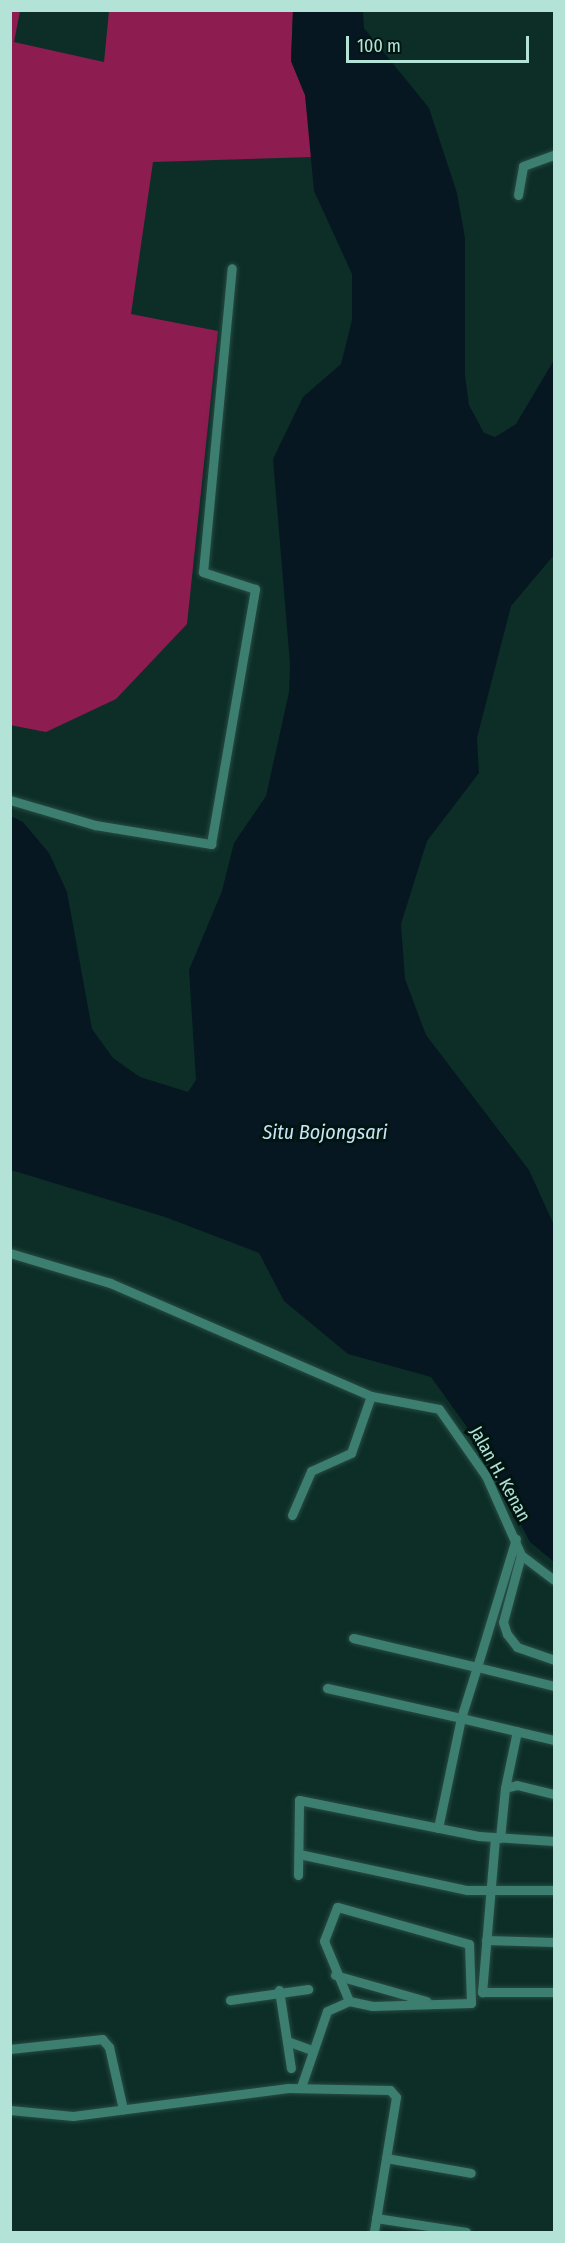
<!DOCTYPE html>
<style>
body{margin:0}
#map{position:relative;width:565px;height:2243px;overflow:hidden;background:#0c2e27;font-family:"Fira Sans Condensed",sans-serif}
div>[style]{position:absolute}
.green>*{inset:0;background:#8d1c50}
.water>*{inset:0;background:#061722}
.roads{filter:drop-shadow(0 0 2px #274b43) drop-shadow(0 0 2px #274b43)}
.minor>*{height:9px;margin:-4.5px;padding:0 4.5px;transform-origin:4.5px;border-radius:4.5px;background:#3c7f71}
span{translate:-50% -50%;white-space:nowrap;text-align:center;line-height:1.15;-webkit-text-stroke:6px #011510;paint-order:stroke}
.street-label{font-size:18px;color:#b3e2d7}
.water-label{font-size:20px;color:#cae4f7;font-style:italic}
.frame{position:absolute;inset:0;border:12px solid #b3e2d7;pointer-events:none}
.scale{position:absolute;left:346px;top:36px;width:183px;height:27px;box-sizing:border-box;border:3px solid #b3e2d7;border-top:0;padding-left:8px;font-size:18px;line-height:21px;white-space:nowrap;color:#b3e2d7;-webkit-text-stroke:4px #011510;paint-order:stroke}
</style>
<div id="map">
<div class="green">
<i style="clip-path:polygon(10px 11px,20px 11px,14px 42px,104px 62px,109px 11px,293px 11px,291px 61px,305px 95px,313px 157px,153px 162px,131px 314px,218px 331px,187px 624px,116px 699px,46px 732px,10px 725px)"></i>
</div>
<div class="water">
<i style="clip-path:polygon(293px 10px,363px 11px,364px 28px,429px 108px,457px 193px,465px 238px,465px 375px,469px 405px,484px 433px,495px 437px,516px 424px,554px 360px,554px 555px,511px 606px,477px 738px,479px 773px,427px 841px,401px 924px,405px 979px,426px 1035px,529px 1170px,554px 1225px,554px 1562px,530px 1542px,480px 1445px,431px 1377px,348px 1354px,284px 1301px,259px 1253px,165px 1217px,11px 1170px,11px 816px,23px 822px,49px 853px,67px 892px,92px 1029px,113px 1058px,140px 1077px,188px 1092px,196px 1080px,189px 970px,222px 891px,234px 843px,266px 796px,289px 692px,290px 664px,273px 459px,303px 397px,341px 364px,352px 320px,352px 274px,314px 191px,305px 95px,291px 61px)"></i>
</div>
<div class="roads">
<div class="minor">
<i style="left:518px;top:195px;width:29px;rotate:-80deg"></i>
<i style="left:523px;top:166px;width:33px;rotate:-20deg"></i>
<i style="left:10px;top:800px;width:89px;rotate:16.4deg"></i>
<i style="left:95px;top:825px;width:118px;rotate:9.3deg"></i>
<i style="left:211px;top:844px;width:259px;rotate:-80.2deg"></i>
<i style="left:255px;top:589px;width:55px;rotate:-161.9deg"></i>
<i style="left:203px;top:572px;width:305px;rotate:-84.6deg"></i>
<i style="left:10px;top:1253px;width:104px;rotate:16.7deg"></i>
<i style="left:110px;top:1283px;width:284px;rotate:23.4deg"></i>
<i style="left:371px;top:1396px;width:69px;rotate:10.8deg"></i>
<i style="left:439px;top:1409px;width:82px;rotate:55deg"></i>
<i style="left:486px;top:1476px;width:86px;rotate:66.1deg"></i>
<i style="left:521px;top:1555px;width:41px;rotate:37.1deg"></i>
<i style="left:292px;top:1515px;width:48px;rotate:-66.6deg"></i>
<i style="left:311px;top:1471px;width:44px;rotate:-24.2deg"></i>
<i style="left:351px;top:1453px;width:60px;rotate:-70.7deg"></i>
<i style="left:521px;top:1555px;width:69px;rotate:105deg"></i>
<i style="left:503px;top:1622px;width:13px;rotate:72deg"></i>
<i style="left:507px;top:1634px;width:16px;rotate:52deg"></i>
<i style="left:517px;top:1647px;width:39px;rotate:19deg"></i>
<i style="left:353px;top:1638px;width:127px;rotate:13.2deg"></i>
<i style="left:477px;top:1667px;width:134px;rotate:-73.1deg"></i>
<i style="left:327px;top:1688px;width:137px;rotate:12.6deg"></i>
<i style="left:461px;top:1718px;width:53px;rotate:-72.6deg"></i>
<i style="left:477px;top:1667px;width:79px;rotate:13.9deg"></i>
<i style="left:505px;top:1788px;width:58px;rotate:-78.1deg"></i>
<i style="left:438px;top:1828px;width:112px;rotate:-78.2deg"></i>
<i style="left:461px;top:1718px;width:96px;rotate:13.3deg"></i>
<i style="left:495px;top:1838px;width:155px;rotate:94.8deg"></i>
<i style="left:482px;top:1992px;width:72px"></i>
<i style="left:500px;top:1838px;width:50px;rotate:-84.3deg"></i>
<i style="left:505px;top:1788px;width:12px;rotate:-14deg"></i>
<i style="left:517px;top:1785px;width:38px;rotate:14deg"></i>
<i style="left:299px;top:1854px;width:172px;rotate:12.1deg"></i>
<i style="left:467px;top:1890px;width:87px"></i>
<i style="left:298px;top:1875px;width:75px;rotate:-89.2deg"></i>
<i style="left:299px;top:1800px;width:184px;rotate:11.3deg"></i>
<i style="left:479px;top:1836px;width:75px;rotate:3.8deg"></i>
<i style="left:486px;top:1940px;width:68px;rotate:1.7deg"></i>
<i style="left:335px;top:1975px;width:95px;rotate:15.9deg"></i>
<i style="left:279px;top:1990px;width:79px;rotate:81.3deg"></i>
<i style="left:230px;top:2000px;width:79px;rotate:-8deg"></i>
<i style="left:287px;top:2041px;width:27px;rotate:20deg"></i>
<i style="left:10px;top:2049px;width:93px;rotate:-6.2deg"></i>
<i style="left:102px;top:2039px;width:11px;rotate:49deg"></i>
<i style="left:109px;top:2047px;width:64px;rotate:77.3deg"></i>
<i style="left:301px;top:2087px;width:80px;rotate:-71.1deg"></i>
<i style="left:327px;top:2011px;width:24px;rotate:-24deg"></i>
<i style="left:349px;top:2001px;width:24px;rotate:12deg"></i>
<i style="left:372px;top:2006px;width:99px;rotate:-1.7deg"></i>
<i style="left:471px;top:2003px;width:59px;rotate:-91.9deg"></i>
<i style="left:469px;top:1944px;width:137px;rotate:-164.3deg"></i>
<i style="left:337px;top:1907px;width:36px;rotate:111deg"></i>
<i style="left:324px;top:1941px;width:65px;rotate:67.4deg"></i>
<i style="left:10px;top:2110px;width:63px;rotate:5.4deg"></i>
<i style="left:73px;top:2116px;width:217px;rotate:-7.4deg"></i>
<i style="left:288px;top:2088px;width:102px;rotate:1.1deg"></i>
<i style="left:390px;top:2090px;width:9px;rotate:49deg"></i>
<i style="left:396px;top:2097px;width:137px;rotate:99.3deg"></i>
<i style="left:386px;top:2158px;width:86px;rotate:10deg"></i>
<i style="left:376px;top:2218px;width:91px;rotate:8.8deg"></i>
</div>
</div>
<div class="street-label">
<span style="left:500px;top:1474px;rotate:61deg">Jalan H. Kenan</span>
</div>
<div class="water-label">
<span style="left:325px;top:1132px">Situ Bojongsari</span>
</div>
<div class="frame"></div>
<div class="scale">100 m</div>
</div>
